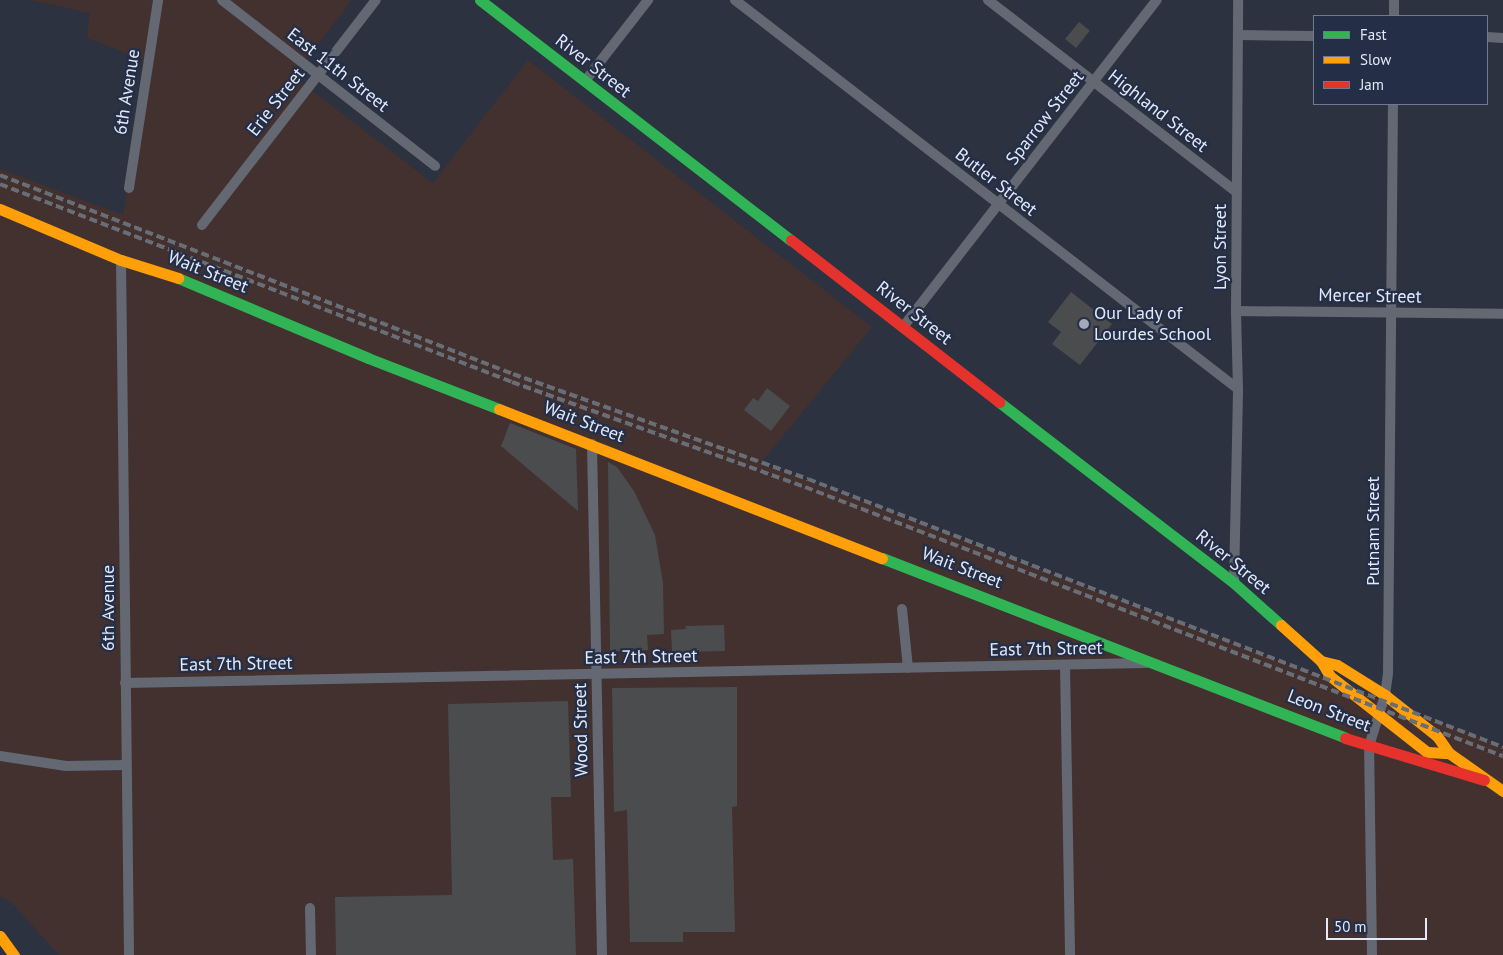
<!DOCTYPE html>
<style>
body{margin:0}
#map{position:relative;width:1503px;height:955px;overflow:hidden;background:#2c323f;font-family:"PT Sans",sans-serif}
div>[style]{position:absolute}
.industrial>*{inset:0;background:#42312f}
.building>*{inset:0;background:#4b4c4e;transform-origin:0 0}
.street>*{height:10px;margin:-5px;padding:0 5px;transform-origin:5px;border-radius:5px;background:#636873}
.fast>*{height:11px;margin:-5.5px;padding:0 5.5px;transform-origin:5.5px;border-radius:5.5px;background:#30b455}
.slow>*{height:11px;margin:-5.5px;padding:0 5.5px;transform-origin:5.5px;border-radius:5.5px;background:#ff9f0a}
.jam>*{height:11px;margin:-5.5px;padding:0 5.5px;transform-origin:5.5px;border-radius:5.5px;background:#e5322d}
.rail>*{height:4px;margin-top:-2px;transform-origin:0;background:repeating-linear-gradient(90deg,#686d76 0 8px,transparent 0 12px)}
.dots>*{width:14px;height:14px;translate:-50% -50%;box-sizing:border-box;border:2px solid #242f47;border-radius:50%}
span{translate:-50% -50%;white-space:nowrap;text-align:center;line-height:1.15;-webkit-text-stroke:4.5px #242f47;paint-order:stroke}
.street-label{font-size:18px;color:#e2e9f9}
.poi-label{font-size:18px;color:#e2e9f9}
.left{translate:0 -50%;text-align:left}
.legend{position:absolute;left:1313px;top:15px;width:175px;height:90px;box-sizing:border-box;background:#242f47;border:1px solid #70798e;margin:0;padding:6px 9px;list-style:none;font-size:15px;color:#e2e9f9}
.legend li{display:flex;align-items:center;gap:10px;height:25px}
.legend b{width:25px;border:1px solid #70798e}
.scale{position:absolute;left:1326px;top:918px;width:101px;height:22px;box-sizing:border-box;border:2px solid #e2e9f9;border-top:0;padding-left:6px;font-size:15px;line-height:18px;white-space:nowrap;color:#e2e9f9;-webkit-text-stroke:4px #242f47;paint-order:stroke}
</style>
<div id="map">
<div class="industrial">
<i style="clip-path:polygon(30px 0,352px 0,294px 77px,433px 183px,528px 60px,872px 327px,761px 463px,1503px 746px,1503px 955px,59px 955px,12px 903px,0 896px,0 169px,123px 215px,149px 62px,87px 38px,90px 13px)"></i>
</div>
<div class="building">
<i style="left:1079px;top:22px;width:14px;height:22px;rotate:39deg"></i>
<i style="clip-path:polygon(1071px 292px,1112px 324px,1080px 365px,1052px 344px,1061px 332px,1048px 322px)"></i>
<i style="clip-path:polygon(767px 388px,790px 406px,771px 431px,744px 410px,753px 398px,758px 401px)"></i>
<i style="clip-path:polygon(510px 423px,576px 449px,578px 511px,501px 446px)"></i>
<i style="clip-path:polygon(608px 462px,617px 467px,634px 491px,655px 535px,663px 583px,664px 634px,647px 635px,648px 650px,610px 651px)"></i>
<i style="clip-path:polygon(724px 625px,725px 651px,672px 652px,671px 630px,686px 629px,685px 626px)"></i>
<i style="clip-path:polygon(737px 687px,737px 806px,732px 807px,735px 932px,683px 932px,683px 942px,630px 942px,627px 810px,614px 812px,612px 688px)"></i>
<i style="clip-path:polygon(568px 701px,571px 797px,551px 797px,553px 860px,573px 859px,576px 955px,336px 955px,335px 897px,452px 895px,448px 704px)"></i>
</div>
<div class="street">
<i style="left:222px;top:0;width:270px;rotate:37.9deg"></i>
<i style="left:735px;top:0;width:636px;rotate:37.72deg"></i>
<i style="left:988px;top:0;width:314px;rotate:37.7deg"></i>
<i style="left:1394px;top:16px;width:16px;rotate:-90deg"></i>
<i style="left:1238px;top:35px;width:76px;rotate:0.8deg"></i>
<i style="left:1487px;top:37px;width:16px;rotate:4deg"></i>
<i style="left:585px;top:81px;width:103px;rotate:-52.1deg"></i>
<i style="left:129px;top:188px;width:190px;rotate:-81.2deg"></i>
<i style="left:202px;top:225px;width:284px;rotate:-52.3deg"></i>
<i style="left:121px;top:260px;width:695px;rotate:89.34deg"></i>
<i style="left:1236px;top:311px;width:267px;rotate:0.6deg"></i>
<i style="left:903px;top:327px;width:414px;rotate:-52.2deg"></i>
<i style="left:592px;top:444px;width:511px;rotate:88.88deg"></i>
<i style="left:1234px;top:583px;width:194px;rotate:-88.8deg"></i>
<i style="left:1238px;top:389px;width:78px;rotate:-91.5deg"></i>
<i style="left:1236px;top:311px;width:311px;rotate:-89.6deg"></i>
<i style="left:902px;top:609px;width:59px;rotate:84.2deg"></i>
<i style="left:1065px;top:665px;width:290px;rotate:89deg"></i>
<i style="left:125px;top:683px;width:1021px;rotate:-1.12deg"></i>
<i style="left:0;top:756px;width:67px;rotate:8.6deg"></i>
<i style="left:66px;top:766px;width:60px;rotate:-1deg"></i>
<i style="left:310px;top:908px;width:47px;rotate:88.8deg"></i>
<i style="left:1372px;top:955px;width:209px;rotate:-90.8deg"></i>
<i style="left:1369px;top:746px;width:53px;rotate:-72.6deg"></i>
<i style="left:1385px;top:695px;width:22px;rotate:-82deg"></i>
<i style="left:1388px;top:673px;width:569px;rotate:-89.5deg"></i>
</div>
<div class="fast">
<i style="left:480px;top:0;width:393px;rotate:37.7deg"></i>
<i style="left:178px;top:278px;width:206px;rotate:22.8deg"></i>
<i style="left:368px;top:358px;width:141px;rotate:21.3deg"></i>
<i style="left:999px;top:402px;width:297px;rotate:37.6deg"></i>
<i style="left:1234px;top:583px;width:63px;rotate:41.8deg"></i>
<i style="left:882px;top:558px;width:497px;rotate:21.2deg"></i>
</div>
<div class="slow">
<i style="left:0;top:209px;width:131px;rotate:22.9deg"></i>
<i style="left:121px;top:260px;width:60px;rotate:17.5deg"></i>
<i style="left:499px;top:409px;width:411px;rotate:21.3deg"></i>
<i style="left:1281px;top:625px;width:54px;rotate:42deg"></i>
<i style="left:1321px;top:661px;width:17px;rotate:59deg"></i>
<i style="left:1330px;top:676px;width:123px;rotate:38.1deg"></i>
<i style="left:1427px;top:752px;width:22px;rotate:3deg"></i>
<i style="left:1321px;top:661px;width:16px;rotate:14deg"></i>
<i style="left:1337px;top:665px;width:57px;rotate:32deg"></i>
<i style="left:1385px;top:695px;width:66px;rotate:38.3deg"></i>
<i style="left:1437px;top:736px;width:21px;rotate:55deg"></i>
<i style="left:1449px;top:753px;width:66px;rotate:35.1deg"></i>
<i style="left:0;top:936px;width:24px;rotate:54deg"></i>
</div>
<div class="jam">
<i style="left:791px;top:240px;width:264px;rotate:37.9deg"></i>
<i style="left:1345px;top:738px;width:145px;rotate:16.8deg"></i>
</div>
<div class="rail">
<i style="left:0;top:175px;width:550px;rotate:21.2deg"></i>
<i style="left:513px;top:374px;width:313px;rotate:19.6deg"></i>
<i style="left:808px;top:479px;width:745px;rotate:21.09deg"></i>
<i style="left:0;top:184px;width:549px;rotate:21.14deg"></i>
<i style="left:512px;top:382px;width:311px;rotate:19.7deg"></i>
<i style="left:805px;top:487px;width:748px;rotate:21.08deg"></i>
</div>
<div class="dots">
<i style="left:1084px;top:324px;background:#a2a9b8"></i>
</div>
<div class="street-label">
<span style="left:593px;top:66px;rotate:38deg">River Street</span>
<span style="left:338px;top:70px;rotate:38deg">East 11th Street</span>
<span style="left:127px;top:92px;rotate:-81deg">6th Avenue</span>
<span style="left:276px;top:102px;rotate:-52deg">Erie Street</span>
<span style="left:1158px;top:111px;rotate:38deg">Highland Street</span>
<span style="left:1045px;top:118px;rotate:-52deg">Sparrow Street</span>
<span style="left:996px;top:182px;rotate:38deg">Butler Street</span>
<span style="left:1220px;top:247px;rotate:-90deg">Lyon Street</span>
<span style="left:208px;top:272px;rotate:22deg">Wait Street</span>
<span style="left:1370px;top:296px;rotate:1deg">Mercer Street</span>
<span style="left:914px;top:313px;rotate:38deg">River Street</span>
<span style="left:584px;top:422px;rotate:21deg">Wait Street</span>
<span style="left:1373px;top:531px;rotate:-90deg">Putnam Street</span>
<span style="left:1233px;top:562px;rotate:39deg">River Street</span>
<span style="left:962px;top:568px;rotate:21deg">Wait Street</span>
<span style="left:108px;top:608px;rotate:-90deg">6th Avenue</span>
<span style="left:1046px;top:649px;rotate:-1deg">East 7th Street</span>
<span style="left:641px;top:657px;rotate:-1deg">East 7th Street</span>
<span style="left:236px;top:664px;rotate:-1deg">East 7th Street</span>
<span style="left:1329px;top:711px;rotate:21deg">Leon Street</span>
<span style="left:581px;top:730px;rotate:-91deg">Wood Street</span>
</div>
<div class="poi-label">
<span class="left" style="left:1094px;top:324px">Our Lady of<br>Lourdes School</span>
</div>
<ul class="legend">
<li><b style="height:6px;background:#30b455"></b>Fast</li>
<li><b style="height:6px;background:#ff9f0a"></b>Slow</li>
<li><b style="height:6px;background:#e5322d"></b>Jam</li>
</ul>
<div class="scale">50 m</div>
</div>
